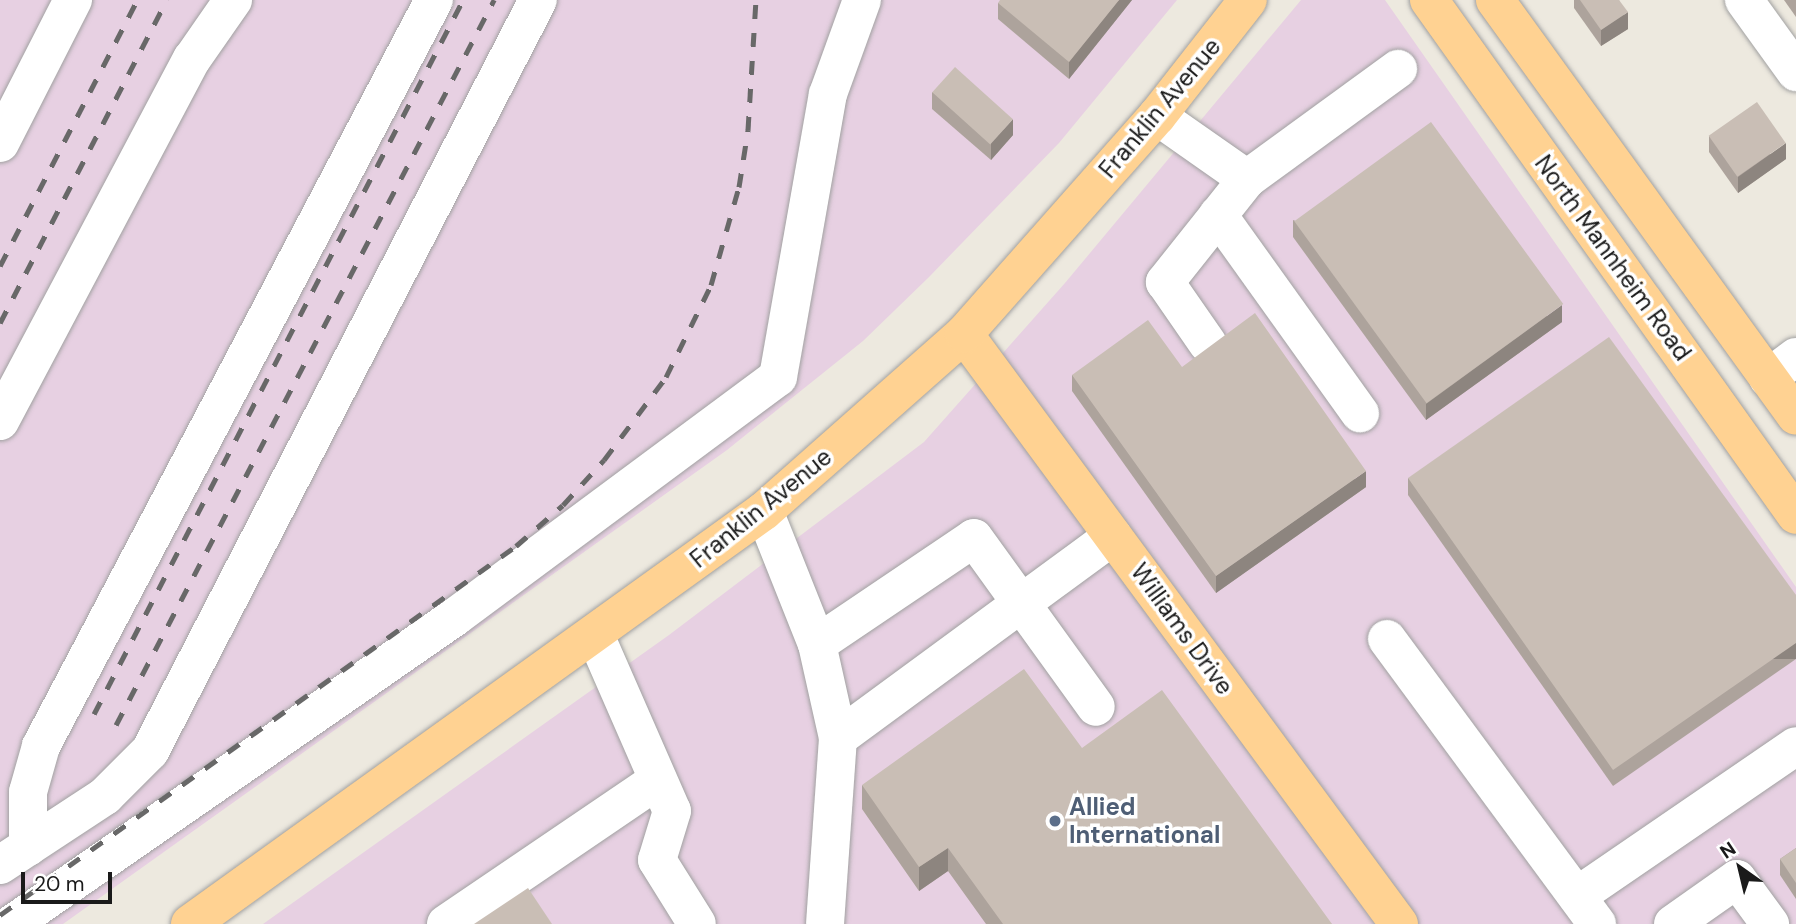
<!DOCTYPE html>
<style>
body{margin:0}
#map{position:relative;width:1796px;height:924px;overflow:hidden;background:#ede9df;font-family:"DM Sans",sans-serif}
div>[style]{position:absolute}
.industrial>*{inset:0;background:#e7d0e2}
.roads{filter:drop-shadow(0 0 2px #a1a1a1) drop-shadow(0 0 2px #a1a1a1)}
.minor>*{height:38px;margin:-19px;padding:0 19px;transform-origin:19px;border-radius:19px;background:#fff}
.major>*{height:38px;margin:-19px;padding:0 19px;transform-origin:19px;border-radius:19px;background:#ffd292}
.rail>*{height:5px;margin-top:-2.5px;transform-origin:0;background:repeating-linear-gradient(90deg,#686868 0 14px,transparent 0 28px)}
.wall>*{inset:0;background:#ada39c}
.shaded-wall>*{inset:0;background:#8d857f;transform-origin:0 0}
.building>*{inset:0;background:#c9beb5;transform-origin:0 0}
.dots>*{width:19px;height:19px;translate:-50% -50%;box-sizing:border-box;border:4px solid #fff;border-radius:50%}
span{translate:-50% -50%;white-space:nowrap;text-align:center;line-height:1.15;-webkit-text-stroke:7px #fff;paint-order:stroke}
.street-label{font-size:24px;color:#1a1a1a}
.service-label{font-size:24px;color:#4e5e75;font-weight:700}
.left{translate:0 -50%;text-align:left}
.north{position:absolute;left:1705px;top:833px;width:70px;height:70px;-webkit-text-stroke:5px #fff;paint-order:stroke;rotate:326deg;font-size:19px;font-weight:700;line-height:28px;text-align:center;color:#1a1a1a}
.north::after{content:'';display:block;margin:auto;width:24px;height:32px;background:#1a1a1a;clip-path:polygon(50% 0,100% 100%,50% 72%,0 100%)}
.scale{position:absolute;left:21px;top:872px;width:91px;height:32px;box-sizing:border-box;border:4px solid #1a1a1a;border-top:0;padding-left:9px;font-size:21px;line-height:24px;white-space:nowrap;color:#1a1a1a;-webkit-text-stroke:5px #fff;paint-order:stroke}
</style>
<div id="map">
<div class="industrial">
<i style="clip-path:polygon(0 0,1177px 0,1059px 143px,929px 277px,863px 341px,727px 450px,63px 924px,0 924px)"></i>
<i style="clip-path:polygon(1301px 0,1385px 0,1796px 587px,1796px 924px,263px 924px,669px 635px,924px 442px,1065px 283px)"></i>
</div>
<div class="roads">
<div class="minor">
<i style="left:1744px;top:0;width:89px;rotate:54.2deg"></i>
<i style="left:1157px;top:116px;width:110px;rotate:35deg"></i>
<i style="left:1247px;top:179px;width:132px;rotate:128.5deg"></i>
<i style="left:1165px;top:282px;width:75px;rotate:55.3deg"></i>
<i style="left:0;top:143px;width:161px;rotate:-63deg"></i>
<i style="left:1247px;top:179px;width:187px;rotate:-36.1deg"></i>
<i style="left:1218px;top:215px;width:244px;rotate:54.4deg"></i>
<i style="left:1768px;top:378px;width:35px;rotate:-37deg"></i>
<i style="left:0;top:421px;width:410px;rotate:-62.1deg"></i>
<i style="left:192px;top:59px;width:72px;rotate:-55.2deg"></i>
<i style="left:764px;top:511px;width:143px;rotate:68.3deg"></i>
<i style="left:817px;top:644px;width:96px;rotate:77.4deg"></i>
<i style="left:838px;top:738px;width:186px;rotate:94deg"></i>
<i style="left:595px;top:635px;width:192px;rotate:66.4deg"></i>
<i style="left:672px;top:811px;width:51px;rotate:107deg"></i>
<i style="left:657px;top:860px;width:75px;rotate:58deg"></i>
<i style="left:1387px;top:639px;width:354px;rotate:53.6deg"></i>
<i style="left:817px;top:644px;width:189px;rotate:-34deg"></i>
<i style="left:974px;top:538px;width:208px;rotate:54.2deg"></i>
<i style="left:838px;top:738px;width:341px;rotate:-36.3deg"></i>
<i style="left:28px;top:847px;width:55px;rotate:-90deg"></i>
<i style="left:28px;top:792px;width:48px;rotate:-74.2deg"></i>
<i style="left:41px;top:746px;width:843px;rotate:-62.22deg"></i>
<i style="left:0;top:865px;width:126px;rotate:-33.3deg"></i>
<i style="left:105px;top:796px;width:64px;rotate:-45deg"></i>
<i style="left:150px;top:751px;width:845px;rotate:-62.68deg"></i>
<i style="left:1577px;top:896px;width:265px;rotate:-34.4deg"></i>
<i style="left:12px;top:924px;width:539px;rotate:-34.72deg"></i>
<i style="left:455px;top:617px;width:402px;rotate:-36.6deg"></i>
<i style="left:778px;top:377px;width:287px;rotate:-80deg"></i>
<i style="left:828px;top:94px;width:100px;rotate:-70.1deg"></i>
<i style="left:446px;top:924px;width:256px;rotate:-34.2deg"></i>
<i style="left:1673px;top:924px;width:78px;rotate:-35.1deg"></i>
<i style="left:1737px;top:879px;width:56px;rotate:53.7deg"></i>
</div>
<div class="major">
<i style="left:1429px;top:0;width:632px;rotate:54.53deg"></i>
<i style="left:1495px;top:0;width:513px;rotate:54.11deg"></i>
<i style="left:964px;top:334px;width:733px;rotate:53.6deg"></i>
<i style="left:190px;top:924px;width:707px;rotate:-35.74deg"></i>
<i style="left:764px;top:511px;width:267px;rotate:-41.5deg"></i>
<i style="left:964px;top:334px;width:291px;rotate:-48.5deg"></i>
<i style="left:1157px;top:116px;width:147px;rotate:-51.9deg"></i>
</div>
</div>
<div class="rail">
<i style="left:0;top:266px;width:299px;rotate:-62.7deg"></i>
<i style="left:0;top:323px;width:364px;rotate:-62.7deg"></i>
<i style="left:94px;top:714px;width:804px;rotate:-62.67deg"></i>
<i style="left:116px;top:725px;width:818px;rotate:-62.46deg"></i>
<i style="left:0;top:915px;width:634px;rotate:-35.57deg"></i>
<i style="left:516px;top:546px;width:62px;rotate:-41.1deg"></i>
<i style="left:563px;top:505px;width:61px;rotate:-47.7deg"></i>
<i style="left:604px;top:460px;width:104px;rotate:-53.2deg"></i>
<i style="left:666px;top:377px;width:102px;rotate:-63.9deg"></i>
<i style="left:711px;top:285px;width:102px;rotate:-74.1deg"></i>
<i style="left:739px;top:187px;width:58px;rotate:-81deg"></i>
<i style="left:748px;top:130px;width:130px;rotate:-86.5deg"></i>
</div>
<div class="wall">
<i style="clip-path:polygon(1132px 0,1069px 79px,998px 19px,998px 3px)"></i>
<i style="clip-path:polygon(1574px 0,1619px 0,1628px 29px,1601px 46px,1574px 8px)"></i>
<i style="clip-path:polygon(1784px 0,1796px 0,1796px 17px)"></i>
<i style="clip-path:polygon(932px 92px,1013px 135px,991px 160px,932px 109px)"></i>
<i style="clip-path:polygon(1709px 136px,1786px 159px,1738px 193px,1709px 152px)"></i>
<i style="clip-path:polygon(1293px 220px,1562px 322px,1426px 420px,1293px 237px)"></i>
<i style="clip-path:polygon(1182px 367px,1366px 487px,1216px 593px,1072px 391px,1072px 375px)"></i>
<i style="clip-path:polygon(1408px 478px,1796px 595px,1796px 659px,1613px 786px,1408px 495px)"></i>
<i style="clip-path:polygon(862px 785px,1332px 924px,986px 924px,948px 871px,919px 891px,862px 809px)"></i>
<i style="clip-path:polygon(1796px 848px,1796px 899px,1780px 875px,1780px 859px)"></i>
</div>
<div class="shaded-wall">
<i style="clip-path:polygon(1119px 0,1132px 0,1069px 79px,1069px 62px)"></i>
<i style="clip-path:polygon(1628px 12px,1628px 29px,1601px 46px,1601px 30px)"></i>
<i style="clip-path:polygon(1013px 119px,1013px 135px,991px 160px,991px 143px)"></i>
<i style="clip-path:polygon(1786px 143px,1786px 159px,1738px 193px,1738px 177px)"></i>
<i style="clip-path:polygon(1562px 305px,1562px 322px,1426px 420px,1426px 404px)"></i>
<i style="clip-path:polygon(1366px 471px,1366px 487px,1216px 593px,1216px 576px)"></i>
<i style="left:1796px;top:643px;width:16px;height:223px;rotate:90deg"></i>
<i style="clip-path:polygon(948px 848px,948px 871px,919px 891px,919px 867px)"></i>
</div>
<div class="building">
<i style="clip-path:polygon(1000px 0,1119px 0,1069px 62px,998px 3px)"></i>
<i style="clip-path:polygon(1580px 0,1619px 0,1628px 12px,1601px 30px)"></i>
<i style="left:955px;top:67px;width:78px;height:34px;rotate:42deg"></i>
<i style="left:1757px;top:102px;width:50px;height:59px;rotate:55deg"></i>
<i style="left:1431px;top:122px;width:225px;height:169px;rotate:54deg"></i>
<i style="clip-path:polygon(1255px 313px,1366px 471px,1216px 576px,1072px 375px,1148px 320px,1182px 367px)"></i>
<i style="clip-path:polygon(1609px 337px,1796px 595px,1796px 643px,1613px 770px,1408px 478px)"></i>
<i style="clip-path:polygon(1024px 669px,1082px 748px,1162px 690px,1332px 924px,1003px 924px,948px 848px,919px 867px,862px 785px)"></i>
<i style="clip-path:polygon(1796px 848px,1796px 883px,1780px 859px)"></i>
<i style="clip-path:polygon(528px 888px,552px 924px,474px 924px)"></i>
</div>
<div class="dots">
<i style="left:1055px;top:821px;background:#5c6f8a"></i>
</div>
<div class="street-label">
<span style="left:1160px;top:108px;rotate:-50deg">Franklin Avenue</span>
<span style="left:1613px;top:258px;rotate:54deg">North Mannheim Road</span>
<span style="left:761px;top:508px;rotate:-39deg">Franklin Avenue</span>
<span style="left:1182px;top:629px;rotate:54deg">Williams Drive</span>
</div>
<div class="service-label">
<span class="left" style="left:1069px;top:821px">Allied<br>International</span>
</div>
<div class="north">N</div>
<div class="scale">20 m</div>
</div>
